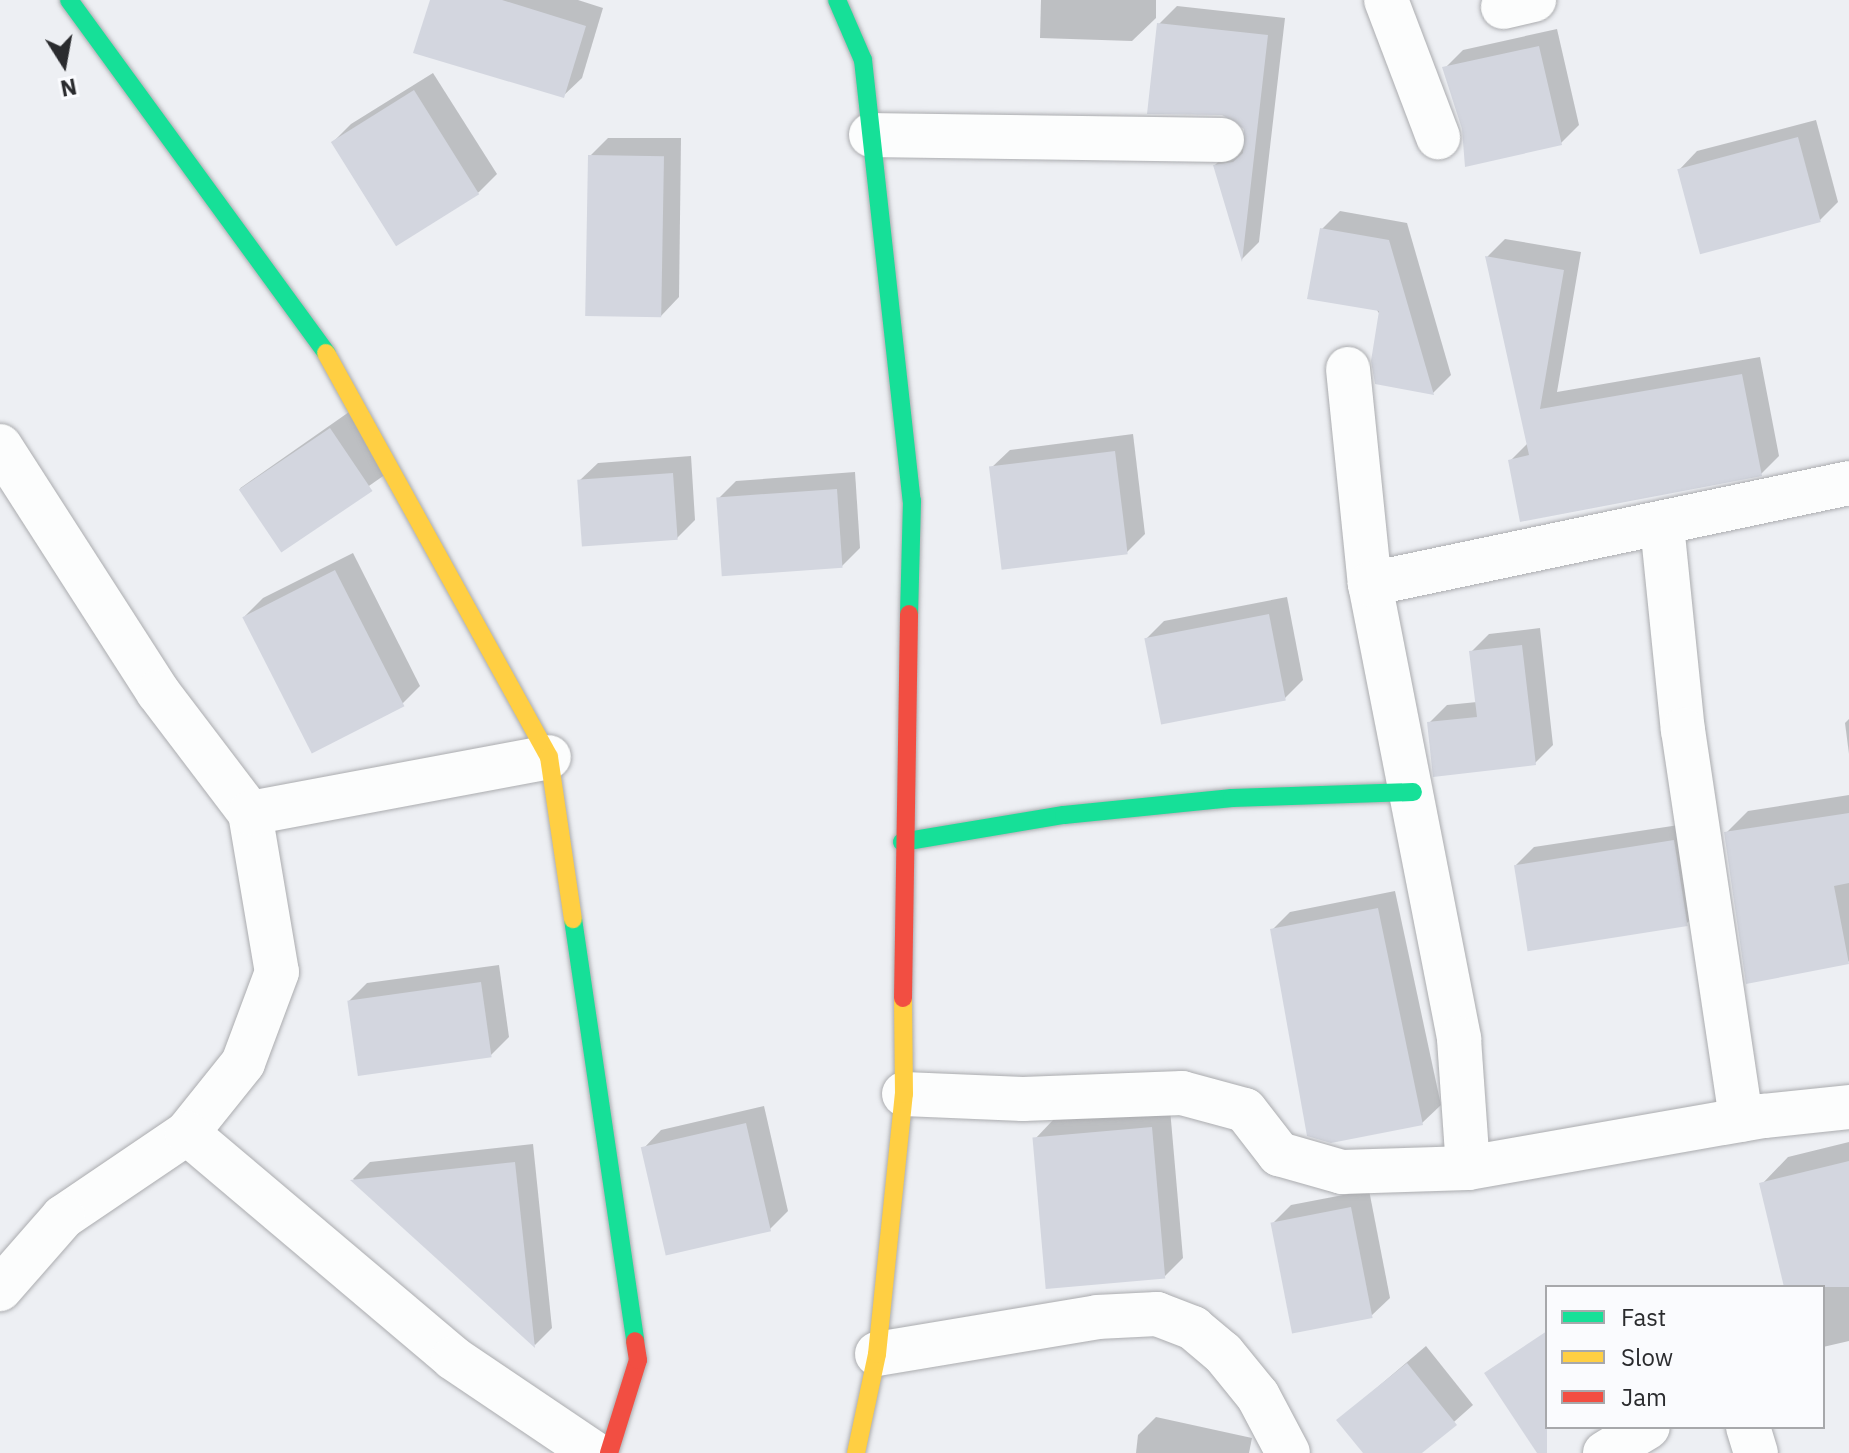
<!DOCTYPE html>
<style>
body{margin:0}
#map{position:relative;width:1849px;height:1453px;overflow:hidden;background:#edeff3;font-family:"IBM Plex Sans",sans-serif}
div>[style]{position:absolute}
.shadow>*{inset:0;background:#0003;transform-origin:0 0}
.building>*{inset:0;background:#d3d6df;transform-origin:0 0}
.roads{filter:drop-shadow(0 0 2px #abacaf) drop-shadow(0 0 2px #abacaf)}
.street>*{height:44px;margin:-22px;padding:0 22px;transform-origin:22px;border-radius:22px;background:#fcfdfd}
.fast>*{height:18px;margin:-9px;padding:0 9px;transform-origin:9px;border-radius:9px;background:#16e098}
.slow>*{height:18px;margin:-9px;padding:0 9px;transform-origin:9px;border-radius:9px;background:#ffcf43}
.jam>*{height:18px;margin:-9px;padding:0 9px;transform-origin:9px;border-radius:9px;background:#f24e42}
span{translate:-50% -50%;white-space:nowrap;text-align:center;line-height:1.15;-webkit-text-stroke:7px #fafbfe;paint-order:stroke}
.legend{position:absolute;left:1545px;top:1285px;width:280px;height:144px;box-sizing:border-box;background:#fafbfe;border:2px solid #a7a8ab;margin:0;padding:10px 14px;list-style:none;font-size:24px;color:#2a2b2e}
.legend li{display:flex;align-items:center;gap:16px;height:40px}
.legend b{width:40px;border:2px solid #a7a8ab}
.north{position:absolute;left:24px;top:24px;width:80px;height:80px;-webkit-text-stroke:6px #fafbfe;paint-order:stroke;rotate:169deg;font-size:22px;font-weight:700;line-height:32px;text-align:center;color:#2a2b2e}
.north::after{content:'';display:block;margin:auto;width:28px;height:36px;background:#2a2b2e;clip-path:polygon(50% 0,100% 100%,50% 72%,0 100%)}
</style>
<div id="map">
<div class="shadow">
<i style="clip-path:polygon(432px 0,578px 0,603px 8px,582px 78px,563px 96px)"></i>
<i style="clip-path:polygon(1041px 0,1156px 0,1156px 18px,1132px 41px,1040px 38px)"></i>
<i style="clip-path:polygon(1177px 6px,1285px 18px,1259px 242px,1242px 259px,1215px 165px,1233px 147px,1245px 146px,1246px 127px,1159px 24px)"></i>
<i style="clip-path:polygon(1557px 29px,1579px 125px,1561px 143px,1464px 129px,1445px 68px,1463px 50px)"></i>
<i style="clip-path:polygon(433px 73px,497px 174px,479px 192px,398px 244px,333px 142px,351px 124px)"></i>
<i style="clip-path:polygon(1816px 120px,1838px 202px,1820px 220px,1679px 170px,1697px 151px)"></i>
<i style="clip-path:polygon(608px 138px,681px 138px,679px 297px,661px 316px,590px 156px)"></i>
<i style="clip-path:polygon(1340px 211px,1407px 223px,1451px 375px,1433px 393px,1322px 229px)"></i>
<i style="clip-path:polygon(1505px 239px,1581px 252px,1557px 392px,1760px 357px,1779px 456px,1761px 474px,1510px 461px,1528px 443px,1487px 257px)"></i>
<i style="left:349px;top:412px;width:72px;height:133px;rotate:55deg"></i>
<i style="clip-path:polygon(1133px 434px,1145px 534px,1127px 552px,991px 468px,1010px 450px)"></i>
<i style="clip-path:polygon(691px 456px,695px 520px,677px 538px,579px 481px,598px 463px)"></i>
<i style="clip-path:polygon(855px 472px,860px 548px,842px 566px,718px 499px,736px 481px)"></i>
<i style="clip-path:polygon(353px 553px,420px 686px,402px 704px,245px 616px,263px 598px)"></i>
<i style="clip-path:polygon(1287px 597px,1303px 680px,1285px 698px,1146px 639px,1164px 621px)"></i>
<i style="clip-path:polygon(1540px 628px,1553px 745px,1535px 763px,1429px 723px,1447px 705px,1477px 702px,1471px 652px,1489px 634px)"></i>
<i style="clip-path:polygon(1849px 719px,1849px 754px,1845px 723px)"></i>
<i style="clip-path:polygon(1849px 795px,1849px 961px,1848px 962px,1726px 833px,1748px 811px)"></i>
<i style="clip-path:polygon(1692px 823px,1704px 906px,1686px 924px,1516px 865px,1534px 847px)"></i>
<i style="clip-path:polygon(1395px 891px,1441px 1105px,1422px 1123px,1272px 930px,1290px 912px)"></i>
<i style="clip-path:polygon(499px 965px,509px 1037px,491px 1055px,349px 1001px,367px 983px)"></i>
<i style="clip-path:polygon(764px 1106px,788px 1211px,770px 1229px,643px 1149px,661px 1130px)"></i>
<i style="clip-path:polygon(1170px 1109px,1183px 1258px,1165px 1276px,1035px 1139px,1053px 1120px)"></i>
<i style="clip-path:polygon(1849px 1142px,1849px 1341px,1823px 1347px,1823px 1287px,1786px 1287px,1762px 1184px,1788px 1157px)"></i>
<i style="clip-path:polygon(533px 1144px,552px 1328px,535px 1345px,353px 1179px,370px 1162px)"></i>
<i style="clip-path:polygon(1369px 1190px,1390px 1298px,1371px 1316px,1273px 1223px,1291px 1205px)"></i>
<i style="clip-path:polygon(1426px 1346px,1473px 1405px,1419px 1453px,1365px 1453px,1339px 1420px)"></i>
<i style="clip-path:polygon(1156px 1417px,1252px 1438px,1249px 1453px,1136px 1453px,1138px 1435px)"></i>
</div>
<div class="building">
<i style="clip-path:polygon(430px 0,502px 0,586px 26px,564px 98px,413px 53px)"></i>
<i style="clip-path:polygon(1157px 23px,1268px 35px,1242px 262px,1213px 165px,1233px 162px,1243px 153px,1244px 129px,1222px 115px,1147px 114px)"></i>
<i style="clip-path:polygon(1539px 46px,1562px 145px,1465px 167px,1462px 129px,1442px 67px)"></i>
<i style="left:414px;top:90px;width:123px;height:98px;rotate:58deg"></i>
<i style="left:1798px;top:137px;width:88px;height:125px;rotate:75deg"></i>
<i style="left:588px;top:155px;width:76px;height:161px;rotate:1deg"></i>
<i style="clip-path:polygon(1320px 228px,1389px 240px,1434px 395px,1375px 384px,1371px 361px,1379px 311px,1307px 299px)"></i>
<i style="clip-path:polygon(1485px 256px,1564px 270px,1540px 409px,1742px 374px,1762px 476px,1520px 522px,1508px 460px,1529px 455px)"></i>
<i style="left:330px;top:428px;width:76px;height:110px;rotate:56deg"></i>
<i style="left:1115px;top:451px;width:104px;height:127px;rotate:83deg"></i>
<i style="left:673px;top:473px;width:67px;height:96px;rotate:86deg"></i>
<i style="left:837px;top:489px;width:79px;height:121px;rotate:86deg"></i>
<i style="left:335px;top:570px;width:153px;height:104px;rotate:63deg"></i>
<i style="left:1269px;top:614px;width:88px;height:127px;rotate:79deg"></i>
<i style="clip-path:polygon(1522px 645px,1536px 765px,1433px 777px,1427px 722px,1477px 717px,1469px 651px)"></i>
<i style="clip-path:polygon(1849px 813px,1849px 883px,1834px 886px,1849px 964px,1746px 984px,1724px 832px)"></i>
<i style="left:1674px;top:840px;width:87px;height:162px;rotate:81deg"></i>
<i style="clip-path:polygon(1378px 908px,1423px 1125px,1331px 1143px,1307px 1136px,1270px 929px)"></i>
<i style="left:481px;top:982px;width:76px;height:135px;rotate:82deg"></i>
<i style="left:746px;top:1123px;width:111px;height:108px;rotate:77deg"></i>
<i style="left:1152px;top:1127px;width:152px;height:120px;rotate:85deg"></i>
<i style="clip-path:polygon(1849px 1161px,1849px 1287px,1784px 1287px,1759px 1183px)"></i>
<i style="clip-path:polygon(515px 1162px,535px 1348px,350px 1180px)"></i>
<i style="left:1351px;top:1207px;width:113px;height:82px;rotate:79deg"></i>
<i style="clip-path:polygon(1547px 1331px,1547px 1453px,1537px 1453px,1484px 1373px)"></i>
<i style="clip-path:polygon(1407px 1363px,1457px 1425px,1422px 1453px,1363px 1453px,1336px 1420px)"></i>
</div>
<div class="roads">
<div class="street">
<i style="left:1386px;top:0;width:147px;rotate:69.2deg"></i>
<i style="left:1503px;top:7px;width:32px;rotate:-13deg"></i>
<i style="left:871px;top:135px;width:351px;rotate:0.8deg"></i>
<i style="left:1348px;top:369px;width:216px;rotate:84.2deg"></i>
<i style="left:1370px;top:584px;width:464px;rotate:78.9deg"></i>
<i style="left:1459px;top:1039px;width:129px;rotate:86deg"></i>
<i style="left:0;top:446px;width:292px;rotate:57.3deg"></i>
<i style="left:158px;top:692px;width:152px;rotate:52.8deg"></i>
<i style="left:250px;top:813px;width:161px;rotate:80.4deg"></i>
<i style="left:277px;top:972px;width:97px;rotate:110.5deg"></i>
<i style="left:243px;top:1063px;width:90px;rotate:128.7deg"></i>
<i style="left:187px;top:1133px;width:150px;rotate:145.9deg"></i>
<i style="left:63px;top:1217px;width:96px;rotate:131.2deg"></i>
<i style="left:1662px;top:525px;width:206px;rotate:84.2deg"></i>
<i style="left:1683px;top:730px;width:394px;rotate:81.5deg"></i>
<i style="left:1370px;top:584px;width:490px;rotate:-11.9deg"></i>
<i style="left:250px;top:813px;width:304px;rotate:-10.6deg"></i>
<i style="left:904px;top:1094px;width:119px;rotate:2.4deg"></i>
<i style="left:1023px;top:1099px;width:159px;rotate:-2.2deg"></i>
<i style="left:1182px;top:1093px;width:65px;rotate:15.1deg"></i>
<i style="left:1245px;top:1110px;width:56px;rotate:52.3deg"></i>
<i style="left:1279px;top:1154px;width:66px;rotate:15.9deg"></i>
<i style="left:1342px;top:1172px;width:126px;rotate:-1.8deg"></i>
<i style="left:1468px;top:1168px;width:301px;rotate:-10deg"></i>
<i style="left:1764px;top:1116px;width:85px;rotate:-6deg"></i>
<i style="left:187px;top:1133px;width:348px;rotate:40.2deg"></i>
<i style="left:453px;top:1358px;width:170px;rotate:34deg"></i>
<i style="left:877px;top:1354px;width:223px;rotate:-9.5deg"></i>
<i style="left:1097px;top:1317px;width:60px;rotate:-2.9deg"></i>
<i style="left:1157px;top:1314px;width:39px;rotate:21deg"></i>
<i style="left:1193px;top:1328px;width:39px;rotate:40deg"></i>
<i style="left:1223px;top:1353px;width:55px;rotate:50.9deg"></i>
<i style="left:1258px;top:1396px;width:64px;rotate:62.2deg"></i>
<i style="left:1748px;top:1427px;width:27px;rotate:73deg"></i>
<i style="left:1605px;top:1453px;width:50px;rotate:-31.2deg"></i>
</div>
<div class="fast">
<i style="left:69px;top:0;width:437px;rotate:53.9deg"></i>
<i style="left:837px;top:0;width:65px;rotate:66.6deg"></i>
<i style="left:863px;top:60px;width:444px;rotate:83.7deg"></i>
<i style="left:912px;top:501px;width:113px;rotate:91.5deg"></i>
<i style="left:902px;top:842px;width:164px;rotate:-9.5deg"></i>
<i style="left:1064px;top:815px;width:169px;rotate:-5.8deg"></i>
<i style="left:1232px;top:798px;width:181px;rotate:-1.9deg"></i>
<i style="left:573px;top:919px;width:427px;rotate:81.6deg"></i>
</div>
<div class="slow">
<i style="left:326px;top:353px;width:461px;rotate:61.1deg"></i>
<i style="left:549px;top:757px;width:164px;rotate:81.6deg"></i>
<i style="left:856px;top:1453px;width:101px;rotate:-78deg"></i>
<i style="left:877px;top:1354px;width:261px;rotate:-84.1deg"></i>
<i style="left:904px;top:1094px;width:96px;rotate:-90.6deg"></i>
</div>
<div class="jam">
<i style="left:903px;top:998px;width:384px;rotate:-89.1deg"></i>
<i style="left:609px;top:1453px;width:97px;rotate:-72.7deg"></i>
<i style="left:638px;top:1360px;width:19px;rotate:-99deg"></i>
</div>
</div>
<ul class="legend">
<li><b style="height:10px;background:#16e098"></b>Fast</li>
<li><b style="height:10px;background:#ffcf43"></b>Slow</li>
<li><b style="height:10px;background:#f24e42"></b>Jam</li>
</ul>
<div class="north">N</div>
</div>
